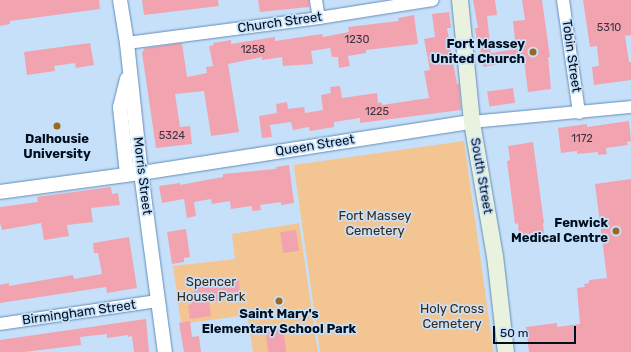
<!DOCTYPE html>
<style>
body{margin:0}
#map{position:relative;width:631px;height:352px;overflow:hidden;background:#c6e0fa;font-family:Rubik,sans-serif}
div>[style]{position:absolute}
.green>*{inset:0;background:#f3c592;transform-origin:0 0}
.building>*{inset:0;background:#f1a3b0;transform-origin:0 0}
.roads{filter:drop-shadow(0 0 1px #648db5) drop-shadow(0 0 1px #648db5)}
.minor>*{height:12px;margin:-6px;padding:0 6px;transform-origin:6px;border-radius:6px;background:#fff}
.tertiary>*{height:14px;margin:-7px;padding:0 7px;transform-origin:7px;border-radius:7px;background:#fff}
.secondary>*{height:16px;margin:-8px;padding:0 8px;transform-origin:8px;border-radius:8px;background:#e9f2de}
.dots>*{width:11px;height:11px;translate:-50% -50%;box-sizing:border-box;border:2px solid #c6e0fa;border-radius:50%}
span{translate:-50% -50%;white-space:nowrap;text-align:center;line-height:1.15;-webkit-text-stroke:3.5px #c6e0fa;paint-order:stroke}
.number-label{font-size:11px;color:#3d3342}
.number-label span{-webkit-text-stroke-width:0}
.street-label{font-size:13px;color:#010e1d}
.poi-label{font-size:13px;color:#010e1d;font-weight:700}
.right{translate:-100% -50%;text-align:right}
.park-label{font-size:13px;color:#3d280f}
.scale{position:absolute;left:493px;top:326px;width:83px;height:18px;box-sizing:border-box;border:2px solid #010e1d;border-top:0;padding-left:5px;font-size:12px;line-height:14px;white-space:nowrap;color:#010e1d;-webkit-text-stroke:3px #c6e0fa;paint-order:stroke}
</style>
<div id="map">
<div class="green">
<i style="left:464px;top:141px;width:213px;height:172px;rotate:82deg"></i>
<i style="clip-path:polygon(299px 223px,318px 352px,253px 352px,247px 315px,181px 324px,173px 266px,235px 259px,232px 234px)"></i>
</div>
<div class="building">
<i style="clip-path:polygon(0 0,99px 0,100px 9px,10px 21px,10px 24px,0 26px)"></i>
<i style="clip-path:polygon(142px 0,218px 0,219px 6px,144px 15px)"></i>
<i style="clip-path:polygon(258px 0,309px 0,309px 7px,260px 12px)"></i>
<i style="clip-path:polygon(473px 0,495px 0,497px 15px,487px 16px,491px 53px,516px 49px,513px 21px,525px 20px,522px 0,542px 0,550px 57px,548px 57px,551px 89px,528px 92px,524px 60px,518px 61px,518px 58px,501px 61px,501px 64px,483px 67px,479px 42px,477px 42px,475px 28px,478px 28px)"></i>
<i style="clip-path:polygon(583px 0,631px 0,631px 35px,625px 36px,629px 62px,631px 62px,631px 80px,594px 85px,592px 67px,599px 66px,597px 46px,590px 47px)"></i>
<i style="clip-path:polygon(449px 12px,451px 28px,447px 28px,457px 84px,459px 84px,461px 110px,360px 123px,360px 118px,334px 122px,334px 127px,310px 131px,309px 127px,293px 130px,291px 122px,270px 125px,272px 137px,262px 138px,259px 116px,277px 113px,276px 104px,287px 102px,288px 109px,304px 107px,305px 113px,323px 110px,321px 95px,331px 93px,330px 87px,340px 86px,342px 98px,377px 93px,378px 103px,381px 102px,382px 105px,429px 98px,424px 71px,430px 70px,424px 39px,435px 37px,432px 14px)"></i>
<i style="clip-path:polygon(414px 15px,418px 44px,366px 50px,366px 53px,348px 56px,350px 66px,339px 68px,338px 57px,332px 57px,330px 48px,311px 51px,313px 64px,283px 66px,282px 57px,262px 60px,262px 57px,228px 64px,239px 132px,211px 136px,204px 91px,175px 94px,180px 127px,190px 126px,192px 144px,156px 148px,142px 53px,145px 48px,182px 43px,187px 77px,207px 73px,206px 67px,213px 66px,209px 46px,214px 45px,213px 43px,231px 40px,231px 44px,275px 37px,275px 41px,322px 34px,323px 37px,349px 32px,348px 27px,399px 21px,398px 18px)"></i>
<i style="clip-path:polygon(90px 43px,94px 65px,76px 68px,75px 63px,54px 66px,55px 71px,27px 75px,24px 52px)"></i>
<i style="left:513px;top:88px;width:15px;height:26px;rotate:82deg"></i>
<i style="clip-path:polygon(629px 121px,631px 141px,627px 142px,628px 145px,606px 148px,607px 154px,598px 155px,598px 152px,577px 154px,577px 151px,561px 153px,558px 128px,587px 124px,587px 127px)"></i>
<i style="clip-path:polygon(533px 142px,544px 223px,543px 223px,544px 233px,519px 236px,518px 223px,515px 224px,507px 161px,510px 160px,508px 146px)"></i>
<i style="clip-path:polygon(289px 165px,294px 203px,281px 205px,281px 202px,260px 205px,261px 210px,252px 211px,252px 206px,231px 209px,230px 201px,212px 204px,211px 199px,194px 202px,196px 216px,187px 218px,184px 199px,162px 203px,159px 186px,180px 183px,180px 185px,223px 177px,223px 174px,276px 169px,276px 167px)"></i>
<i style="clip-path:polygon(631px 179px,631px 352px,529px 352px,526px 327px,557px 323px,557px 327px,580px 324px,577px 288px,585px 287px,584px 284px,589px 283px,589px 280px,607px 278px,595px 184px)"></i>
<i style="clip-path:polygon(111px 187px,112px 194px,118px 193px,120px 205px,91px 208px,93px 222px,67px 225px,69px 236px,44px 240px,41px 223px,2px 230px,0 223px,0 207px,38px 202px,37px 197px)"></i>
<i style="clip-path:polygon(186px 229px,190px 257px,184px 258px,184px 262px,172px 264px,167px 232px)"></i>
<i style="left:296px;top:230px;width:21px;height:16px;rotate:82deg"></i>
<i style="clip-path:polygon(129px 237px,137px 288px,107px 293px,106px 287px,0 303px,0 285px,9px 283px,9px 286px,73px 275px,74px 279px,102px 274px,98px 253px,94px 253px,93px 243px)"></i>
<i style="clip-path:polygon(239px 280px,240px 294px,224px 296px,224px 300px,209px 302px,211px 316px,190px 319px,188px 305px,192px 304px,190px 292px,194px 292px,193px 286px)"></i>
<i style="clip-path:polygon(146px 319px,149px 352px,134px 352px,132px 336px,128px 337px,128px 335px,107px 338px,107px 334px,80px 337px,81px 345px,24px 352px,0 352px,0 340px)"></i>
<i style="clip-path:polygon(190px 321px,192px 337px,199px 336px,201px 352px,184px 352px,179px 323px)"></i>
<i style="left:283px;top:326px;width:26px;height:18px;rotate:83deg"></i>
</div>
<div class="roads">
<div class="minor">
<i style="left:316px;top:0;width:18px;rotate:81deg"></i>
<i style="left:563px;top:0;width:114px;rotate:81.9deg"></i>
<i style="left:127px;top:43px;width:194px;rotate:-7.4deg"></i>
<i style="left:319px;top:18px;width:115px;rotate:-9deg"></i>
<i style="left:472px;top:122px;width:160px;rotate:-5.4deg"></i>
<i style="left:0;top:324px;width:160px;rotate:-8.3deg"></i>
</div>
<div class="tertiary">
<i style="left:120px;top:0;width:44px;rotate:80.8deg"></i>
<i style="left:127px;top:43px;width:131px;rotate:83.9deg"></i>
<i style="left:141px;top:173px;width:181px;rotate:82.4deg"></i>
<i style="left:127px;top:79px;width:29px;rotate:104deg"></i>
<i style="left:120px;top:107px;width:68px;rotate:84.1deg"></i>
<i style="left:0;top:192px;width:142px;rotate:-7.7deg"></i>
<i style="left:141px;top:173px;width:335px;rotate:-8.8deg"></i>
</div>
<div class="secondary">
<i style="left:460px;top:0;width:123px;rotate:84.4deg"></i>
<i style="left:472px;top:122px;width:136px;rotate:80.3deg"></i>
<i style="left:495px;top:256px;width:97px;rotate:83.5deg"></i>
</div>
</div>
<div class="dots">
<i style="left:533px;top:52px;background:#9d6721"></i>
<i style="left:57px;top:126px;background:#9d6721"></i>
<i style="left:616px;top:231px;background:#9d6721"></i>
<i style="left:279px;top:301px;background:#9d6721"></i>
</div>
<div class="number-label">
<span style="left:609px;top:28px">5310</span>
<span style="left:357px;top:40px">1230</span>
<span style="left:253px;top:50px">1258</span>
<span style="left:377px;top:112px">1225</span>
<span style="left:172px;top:136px">5324</span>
<span style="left:582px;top:139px">1172</span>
</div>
<div class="street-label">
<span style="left:280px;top:23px;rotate:-8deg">Church Street</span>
<span style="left:571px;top:56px;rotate:82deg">Tobin Street</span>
<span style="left:315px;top:146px;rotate:-9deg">Queen Street</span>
<span style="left:142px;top:176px;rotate:83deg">Morris Street</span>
<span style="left:481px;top:176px;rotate:80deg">South Street</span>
<span style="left:79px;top:313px;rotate:-8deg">Birmingham Street</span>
</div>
<div class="poi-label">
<span class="right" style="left:525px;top:52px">Fort Massey<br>United Church</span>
<span style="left:57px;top:147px">Dalhousie<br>University</span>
<span class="right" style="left:608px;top:231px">Fenwick<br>Medical Centre</span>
<span style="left:279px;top:322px">Saint Mary's<br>Elementary School Park</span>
</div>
<div class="park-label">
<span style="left:375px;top:224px">Fort Massey<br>Cemetery</span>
<span style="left:211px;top:290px">Spencer<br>House Park</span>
<span style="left:452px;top:317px">Holy Cross<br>Cemetery</span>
</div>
<div class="scale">50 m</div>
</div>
